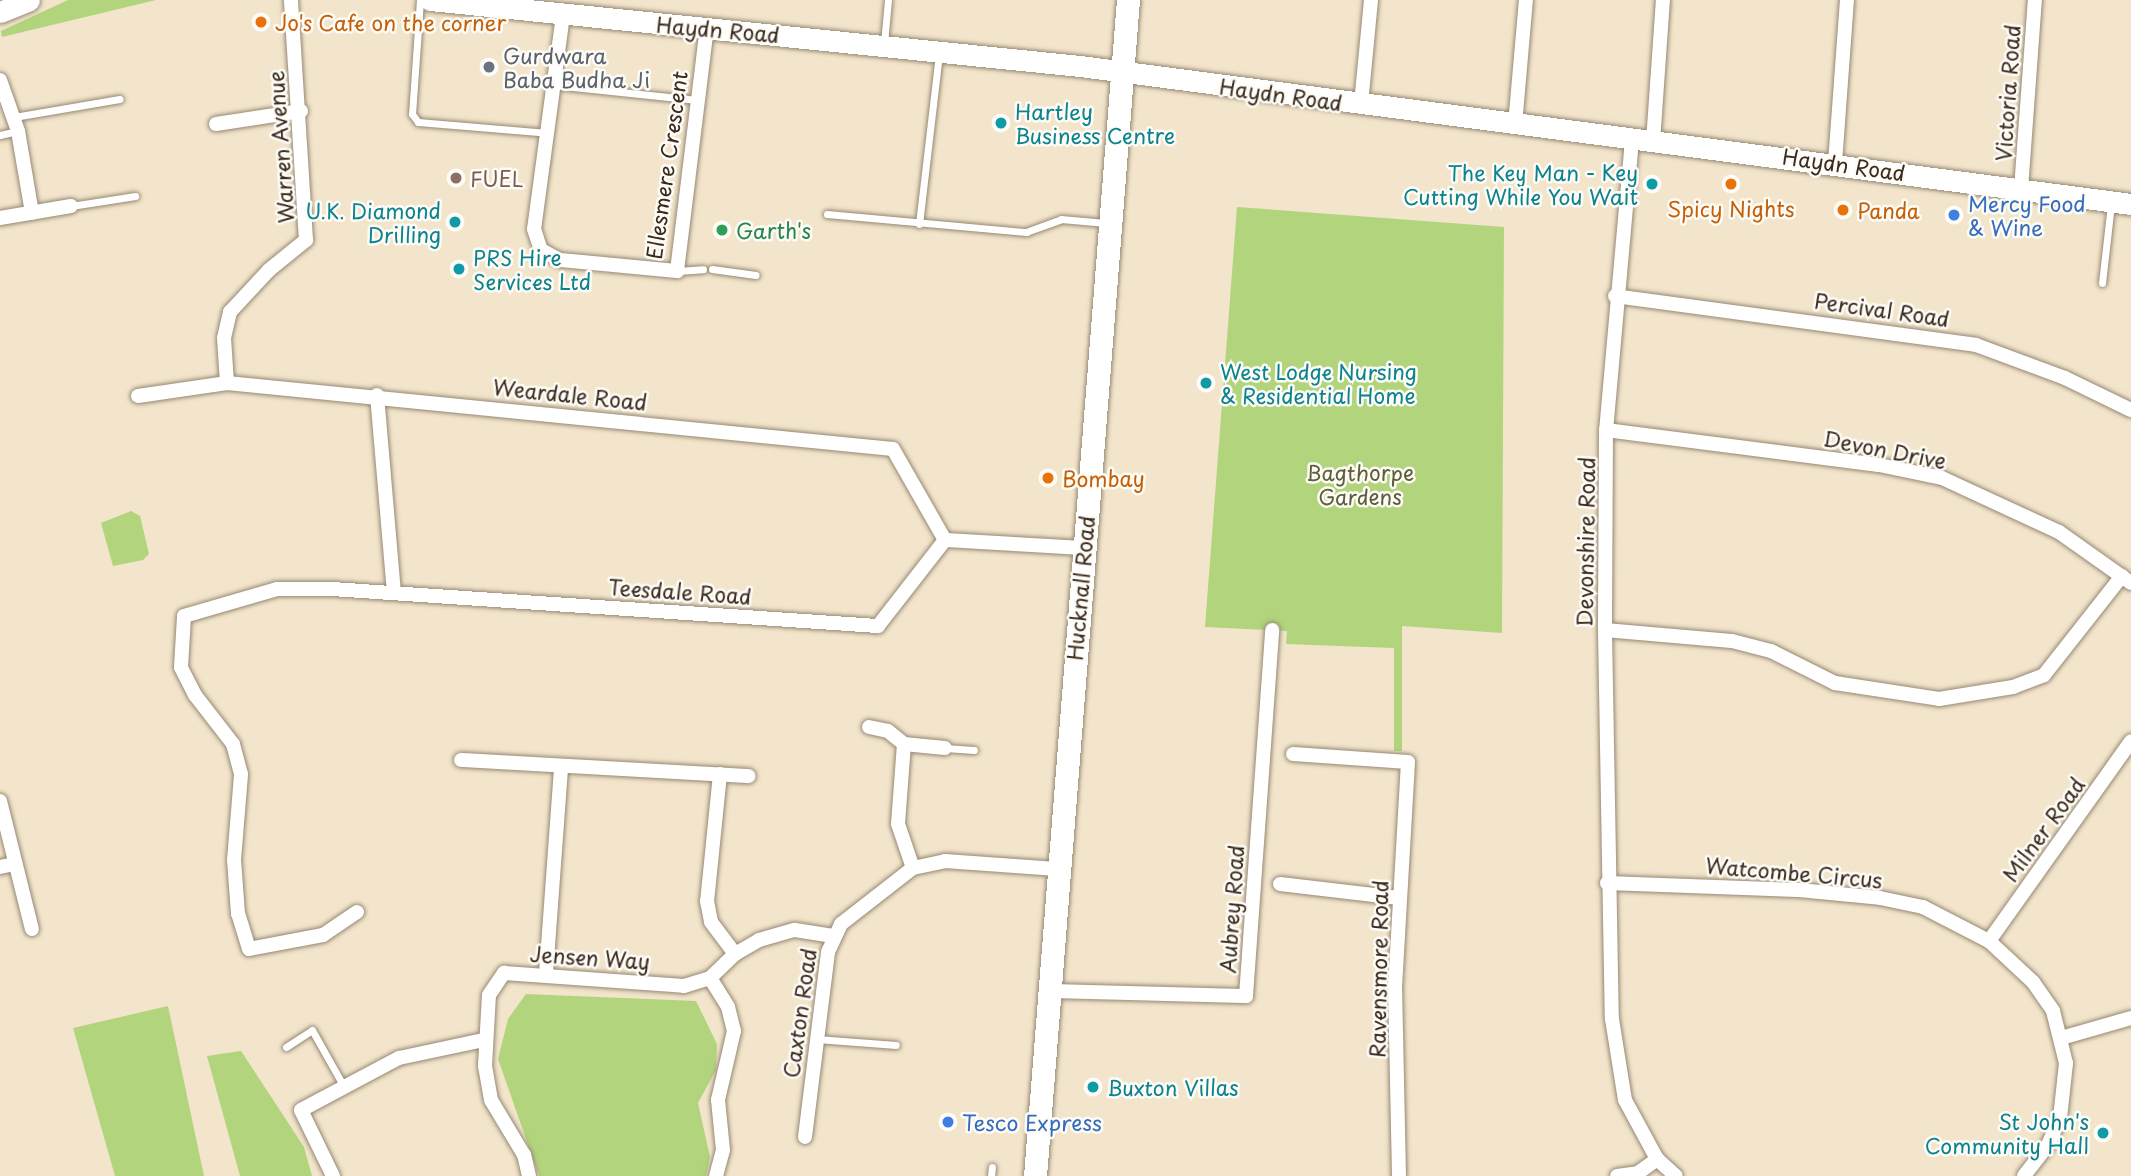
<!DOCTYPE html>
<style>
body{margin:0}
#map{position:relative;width:2131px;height:1176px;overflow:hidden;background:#f2e5cb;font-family:"Playpen Sans",sans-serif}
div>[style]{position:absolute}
.green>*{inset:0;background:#b1d47c}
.roads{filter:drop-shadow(0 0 2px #968874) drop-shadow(0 0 2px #968874)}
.lane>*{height:7px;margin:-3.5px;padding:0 3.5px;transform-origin:3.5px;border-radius:3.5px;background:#fff}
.street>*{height:14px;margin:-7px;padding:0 7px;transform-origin:7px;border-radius:7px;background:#fff}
.secondary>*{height:21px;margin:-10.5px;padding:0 10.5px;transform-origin:10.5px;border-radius:10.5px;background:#fff}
.primary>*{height:23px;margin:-11.5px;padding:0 11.5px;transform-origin:11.5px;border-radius:11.5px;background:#fff}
.dots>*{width:19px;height:19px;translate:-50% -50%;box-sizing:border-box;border:4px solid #fdfcf7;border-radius:50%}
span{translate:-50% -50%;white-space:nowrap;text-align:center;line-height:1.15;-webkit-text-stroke:5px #fdfcf7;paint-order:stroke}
.food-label{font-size:21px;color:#c56008}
.left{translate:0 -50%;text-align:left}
.street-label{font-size:21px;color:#3b2a1e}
.worship-label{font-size:21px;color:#5b616d}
.culture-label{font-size:21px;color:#0d838f}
.right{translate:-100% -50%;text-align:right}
.education-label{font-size:21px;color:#785e54}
.shop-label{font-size:21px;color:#366cbe}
.leisure-label{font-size:21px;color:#27864d}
.park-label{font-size:21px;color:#5e5d3a}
</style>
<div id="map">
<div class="green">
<i style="clip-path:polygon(68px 0,156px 0,2px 37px,1px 31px)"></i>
<i style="clip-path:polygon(1237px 207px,1504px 227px,1502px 633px,1402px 626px,1402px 751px,1394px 751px,1394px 648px,1286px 644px,1287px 631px,1205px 627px)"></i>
<i style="clip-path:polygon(131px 511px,140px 516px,149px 554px,143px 560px,113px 566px,101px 523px)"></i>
<i style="clip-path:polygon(526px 994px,696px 1001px,717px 1044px,716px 1070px,698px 1103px,710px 1157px,706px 1176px,539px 1176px,498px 1059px,508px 1019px)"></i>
<i style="clip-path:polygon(168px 1006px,204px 1176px,115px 1176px,73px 1028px)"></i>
<i style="clip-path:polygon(241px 1051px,304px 1147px,312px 1176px,240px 1176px,207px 1056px)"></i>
</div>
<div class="roads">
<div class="lane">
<i style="left:420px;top:0;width:114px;rotate:94deg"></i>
<i style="left:412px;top:114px;width:10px;rotate:53deg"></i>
<i style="left:418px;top:122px;width:130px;rotate:4.8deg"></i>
<i style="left:884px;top:43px;width:43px;rotate:-84.7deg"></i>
<i style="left:554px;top:85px;width:144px;rotate:6deg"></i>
<i style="left:14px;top:117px;width:107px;rotate:-9.7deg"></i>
<i style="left:0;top:135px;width:18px;rotate:-13deg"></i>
<i style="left:71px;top:206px;width:65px;rotate:-8.9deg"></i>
<i style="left:827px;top:214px;width:200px;rotate:5.2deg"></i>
<i style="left:1026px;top:232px;width:37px;rotate:-20deg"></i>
<i style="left:1061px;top:219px;width:45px;rotate:5.1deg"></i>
<i style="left:919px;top:224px;width:171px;rotate:-83.3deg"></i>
<i style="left:712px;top:269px;width:44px;rotate:7.8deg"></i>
<i style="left:677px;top:271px;width:26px;rotate:-4deg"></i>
<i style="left:2102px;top:283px;width:80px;rotate:-83.5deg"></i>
<i style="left:945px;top:748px;width:29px;rotate:4deg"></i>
<i style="left:817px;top:1039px;width:79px;rotate:4.3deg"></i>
<i style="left:286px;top:1047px;width:31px;rotate:-33deg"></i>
<i style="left:312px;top:1030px;width:63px;rotate:60.6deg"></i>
<i style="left:991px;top:1176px;width:9px;rotate:-84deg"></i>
</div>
<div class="street">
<i style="left:563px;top:15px;width:216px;rotate:97.7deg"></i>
<i style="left:534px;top:229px;width:22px;rotate:72deg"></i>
<i style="left:541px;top:250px;width:21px;rotate:28deg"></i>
<i style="left:560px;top:260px;width:118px;rotate:5.4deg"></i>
<i style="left:677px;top:271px;width:245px;rotate:-83deg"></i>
<i style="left:0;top:80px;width:54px;rotate:70.6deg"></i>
<i style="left:18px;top:131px;width:83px;rotate:80.3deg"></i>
<i style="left:1361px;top:104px;width:104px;rotate:-84.5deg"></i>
<i style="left:216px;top:124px;width:86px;rotate:-8.7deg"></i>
<i style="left:1515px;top:125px;width:125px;rotate:-85deg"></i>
<i style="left:1632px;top:140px;width:291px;rotate:95.1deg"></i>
<i style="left:1606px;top:430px;width:200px;rotate:90.3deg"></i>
<i style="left:1605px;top:630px;width:389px;rotate:89deg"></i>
<i style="left:1612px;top:1019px;width:82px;rotate:80.9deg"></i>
<i style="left:1625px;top:1100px;width:67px;rotate:61.5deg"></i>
<i style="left:1657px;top:1159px;width:25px;rotate:42deg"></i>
<i style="left:1653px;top:142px;width:142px;rotate:-86deg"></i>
<i style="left:1835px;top:163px;width:163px;rotate:-85.8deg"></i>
<i style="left:2021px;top:189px;width:190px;rotate:-85.8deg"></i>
<i style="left:0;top:218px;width:72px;rotate:-9.6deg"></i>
<i style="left:1615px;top:296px;width:364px;rotate:7.7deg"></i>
<i style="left:1976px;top:345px;width:95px;rotate:20.3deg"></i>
<i style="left:2065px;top:378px;width:73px;rotate:25.9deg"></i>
<i style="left:227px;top:383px;width:45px;rotate:-93.8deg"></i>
<i style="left:224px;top:338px;width:27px;rotate:-77deg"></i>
<i style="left:230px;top:312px;width:57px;rotate:-47.1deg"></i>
<i style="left:269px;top:270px;width:48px;rotate:-39deg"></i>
<i style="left:306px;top:240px;width:240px;rotate:-93.6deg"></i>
<i style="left:377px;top:395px;width:198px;rotate:85.1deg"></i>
<i style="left:138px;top:396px;width:90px;rotate:-8.3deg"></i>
<i style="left:227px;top:383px;width:669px;rotate:5.66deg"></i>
<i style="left:893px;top:449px;width:105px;rotate:60.3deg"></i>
<i style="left:1606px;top:430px;width:275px;rotate:7.3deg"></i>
<i style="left:1879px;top:465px;width:64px;rotate:11.7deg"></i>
<i style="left:1942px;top:478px;width:129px;rotate:24.8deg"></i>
<i style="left:2059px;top:532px;width:88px;rotate:35.3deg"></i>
<i style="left:1605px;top:630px;width:127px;rotate:5deg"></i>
<i style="left:1732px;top:641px;width:40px;rotate:14.4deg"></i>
<i style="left:1771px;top:651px;width:72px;rotate:26.6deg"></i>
<i style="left:1835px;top:683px;width:105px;rotate:8.7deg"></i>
<i style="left:1939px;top:699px;width:75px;rotate:-9.2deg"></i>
<i style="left:2013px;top:687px;width:33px;rotate:-21deg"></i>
<i style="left:2044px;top:675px;width:126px;rotate:-51.8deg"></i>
<i style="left:869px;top:727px;width:19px;rotate:12deg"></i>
<i style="left:888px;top:731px;width:21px;rotate:39deg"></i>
<i style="left:904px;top:744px;width:41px;rotate:5.6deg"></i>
<i style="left:904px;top:744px;width:80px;rotate:94.3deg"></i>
<i style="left:898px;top:824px;width:46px;rotate:71.2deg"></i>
<i style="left:1293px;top:754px;width:115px;rotate:4deg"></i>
<i style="left:1408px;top:762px;width:223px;rotate:93.3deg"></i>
<i style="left:1395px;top:985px;width:191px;rotate:88.8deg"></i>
<i style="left:461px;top:760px;width:288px;rotate:3.2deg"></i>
<i style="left:720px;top:774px;width:128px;rotate:95.8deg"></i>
<i style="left:707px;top:901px;width:21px;rotate:79deg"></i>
<i style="left:711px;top:922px;width:40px;rotate:53deg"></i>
<i style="left:0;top:801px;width:132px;rotate:76deg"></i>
<i style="left:0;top:867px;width:14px;rotate:-12deg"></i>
<i style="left:1607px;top:883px;width:192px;rotate:2.1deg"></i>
<i style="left:1799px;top:890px;width:81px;rotate:5.6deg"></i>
<i style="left:1880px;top:898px;width:44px;rotate:11.8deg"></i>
<i style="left:1923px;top:907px;width:74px;rotate:27.3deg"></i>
<i style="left:1989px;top:941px;width:60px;rotate:43deg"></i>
<i style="left:2033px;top:982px;width:35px;rotate:55deg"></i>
<i style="left:2053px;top:1011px;width:54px;rotate:76deg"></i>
<i style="left:2066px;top:1063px;width:55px;rotate:96.2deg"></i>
<i style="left:2060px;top:1118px;width:30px;rotate:114deg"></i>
<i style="left:2048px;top:1145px;width:39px;rotate:128deg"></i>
<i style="left:1280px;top:884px;width:120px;rotate:6.7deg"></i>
<i style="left:357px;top:912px;width:41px;rotate:145.9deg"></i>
<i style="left:323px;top:935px;width:75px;rotate:169.3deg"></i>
<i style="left:249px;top:949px;width:37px;rotate:-107deg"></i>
<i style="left:238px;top:914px;width:54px;rotate:-94.2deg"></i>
<i style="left:234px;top:860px;width:86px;rotate:-85.3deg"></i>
<i style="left:241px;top:774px;width:31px;rotate:-105deg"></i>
<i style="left:233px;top:744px;width:62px;rotate:-127.8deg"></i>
<i style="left:195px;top:695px;width:31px;rotate:-117deg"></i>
<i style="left:181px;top:667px;width:51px;rotate:-86.6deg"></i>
<i style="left:184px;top:616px;width:97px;rotate:-16.2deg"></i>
<i style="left:277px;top:589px;width:55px"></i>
<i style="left:332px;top:589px;width:547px;rotate:3.88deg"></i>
<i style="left:878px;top:626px;width:109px;rotate:-52.1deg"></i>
<i style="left:945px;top:540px;width:139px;rotate:3.3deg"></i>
<i style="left:1989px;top:941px;width:245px;rotate:-54.6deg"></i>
<i style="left:546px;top:973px;width:207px;rotate:-85.8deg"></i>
<i style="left:710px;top:978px;width:34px;rotate:58deg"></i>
<i style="left:728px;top:1007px;width:25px;rotate:76deg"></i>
<i style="left:734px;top:1031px;width:71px;rotate:103.1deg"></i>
<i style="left:718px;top:1100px;width:50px;rotate:84.3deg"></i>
<i style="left:723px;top:1150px;width:27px;rotate:105deg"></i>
<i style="left:1049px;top:991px;width:197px;rotate:1.5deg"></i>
<i style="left:1246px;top:996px;width:367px;rotate:-85.9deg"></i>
<i style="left:2061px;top:1038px;width:73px;rotate:-15.9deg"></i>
<i style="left:805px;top:1137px;width:186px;rotate:-82.9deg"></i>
<i style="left:828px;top:952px;width:31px;rotate:-65deg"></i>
<i style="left:841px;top:924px;width:91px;rotate:-37.9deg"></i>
<i style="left:913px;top:868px;width:33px;rotate:-12deg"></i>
<i style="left:945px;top:861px;width:112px;rotate:4.1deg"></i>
<i style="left:333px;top:1176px;width:73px;rotate:-115.9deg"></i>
<i style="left:301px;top:1110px;width:111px;rotate:-28deg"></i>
<i style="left:399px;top:1058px;width:87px;rotate:-12deg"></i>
<i style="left:529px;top:1176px;width:22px;rotate:-103deg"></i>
<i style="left:524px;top:1155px;width:64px;rotate:-121deg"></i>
<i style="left:491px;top:1100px;width:35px;rotate:-100deg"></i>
<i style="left:485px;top:1066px;width:71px;rotate:-86.8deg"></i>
<i style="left:489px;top:995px;width:27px;rotate:-56deg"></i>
<i style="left:504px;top:973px;width:180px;rotate:4.1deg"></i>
<i style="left:684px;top:986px;width:27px;rotate:-17deg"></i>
<i style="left:710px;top:978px;width:35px;rotate:-44deg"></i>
<i style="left:735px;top:954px;width:28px;rotate:-30deg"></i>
<i style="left:759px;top:940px;width:37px;rotate:-16deg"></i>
<i style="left:795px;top:930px;width:37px;rotate:9deg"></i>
<i style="left:1617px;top:1176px;width:21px;rotate:-8deg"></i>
<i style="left:1638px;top:1173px;width:24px;rotate:-36deg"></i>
</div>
<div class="secondary">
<i style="left:430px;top:0;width:653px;rotate:5.8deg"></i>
<i style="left:1080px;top:66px;width:1060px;rotate:7.48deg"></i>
<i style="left:0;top:12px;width:31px;rotate:-22deg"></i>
</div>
<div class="primary">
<i style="left:1035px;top:1176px;width:1180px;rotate:-85.48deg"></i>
</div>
</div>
<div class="dots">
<i style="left:261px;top:22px;background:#e8710a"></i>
<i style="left:489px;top:67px;background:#6b7280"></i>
<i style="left:1001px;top:123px;background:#0f9aa8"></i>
<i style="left:456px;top:178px;background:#8d6e63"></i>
<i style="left:1652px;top:184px;background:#0f9aa8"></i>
<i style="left:1731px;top:184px;background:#e8710a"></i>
<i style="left:1843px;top:210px;background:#e8710a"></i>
<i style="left:1954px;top:215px;background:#3f7fe0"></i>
<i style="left:455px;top:222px;background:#0f9aa8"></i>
<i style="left:722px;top:230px;background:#2e9e5b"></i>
<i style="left:459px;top:269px;background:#0f9aa8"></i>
<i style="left:1206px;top:383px;background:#0f9aa8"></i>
<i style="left:1048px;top:478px;background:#e8710a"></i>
<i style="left:1093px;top:1087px;background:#0f9aa8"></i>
<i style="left:948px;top:1122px;background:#3f7fe0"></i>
<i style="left:2103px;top:1133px;background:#0f9aa8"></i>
</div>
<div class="food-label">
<span class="left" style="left:275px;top:22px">Jo's Cafe on the corner</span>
<span style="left:1731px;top:208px">Spicy Nights</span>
<span class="left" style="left:1857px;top:210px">Panda</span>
<span class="left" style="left:1062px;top:478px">Bombay</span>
</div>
<div class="street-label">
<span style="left:718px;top:29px;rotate:5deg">Haydn Road</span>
<span style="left:2007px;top:93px;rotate:-86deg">Victoria Road</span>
<span style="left:1281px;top:94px;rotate:8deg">Haydn Road</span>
<span style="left:280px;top:147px;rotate:-94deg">Warren Avenue</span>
<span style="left:1844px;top:164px;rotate:8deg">Haydn Road</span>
<span style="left:666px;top:165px;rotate:-82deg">Ellesmere Crescent</span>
<span style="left:1882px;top:309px;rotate:8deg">Percival Road</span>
<span style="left:570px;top:394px;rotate:6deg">Weardale Road</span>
<span style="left:1885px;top:449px;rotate:11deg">Devon Drive</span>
<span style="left:1585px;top:542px;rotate:-89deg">Devonshire Road</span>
<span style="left:1080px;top:588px;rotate:-85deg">Hucknall Road</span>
<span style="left:680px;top:591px;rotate:4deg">Teesdale Road</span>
<span style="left:2043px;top:829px;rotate:-54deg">Milner Road</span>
<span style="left:1794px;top:872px;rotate:5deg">Watcombe Circus</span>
<span style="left:1231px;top:909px;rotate:-86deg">Aubrey Road</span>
<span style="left:590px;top:957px;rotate:4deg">Jensen Way</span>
<span style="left:1378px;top:969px;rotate:-89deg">Ravensmore Road</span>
<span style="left:799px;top:1013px;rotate:-82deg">Caxton Road</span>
</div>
<div class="worship-label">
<span class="left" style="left:503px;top:67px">Gurdwara<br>Baba Budha Ji</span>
</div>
<div class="culture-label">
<span class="left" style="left:1015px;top:123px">Hartley<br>Business Centre</span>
<span class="right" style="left:1638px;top:184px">The Key Man - Key<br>Cutting While You Wait</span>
<span class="right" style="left:441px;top:222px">U.K. Diamond<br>Drilling</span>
<span class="left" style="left:473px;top:269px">PRS Hire<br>Services Ltd</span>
<span class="left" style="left:1220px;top:383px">West Lodge Nursing<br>&amp; Residential Home</span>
<span class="left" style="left:1107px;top:1087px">Buxton Villas</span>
<span class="right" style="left:2089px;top:1133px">St John's<br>Community Hall</span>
</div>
<div class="education-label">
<span class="left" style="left:470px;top:178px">FUEL</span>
</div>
<div class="shop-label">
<span class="left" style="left:1968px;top:215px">Mercy Food<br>&amp; Wine</span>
<span class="left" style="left:962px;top:1122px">Tesco Express</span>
</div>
<div class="leisure-label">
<span class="left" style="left:736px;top:230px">Garth's</span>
</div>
<div class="park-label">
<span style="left:1360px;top:484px">Bagthorpe<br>Gardens</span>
</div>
</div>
